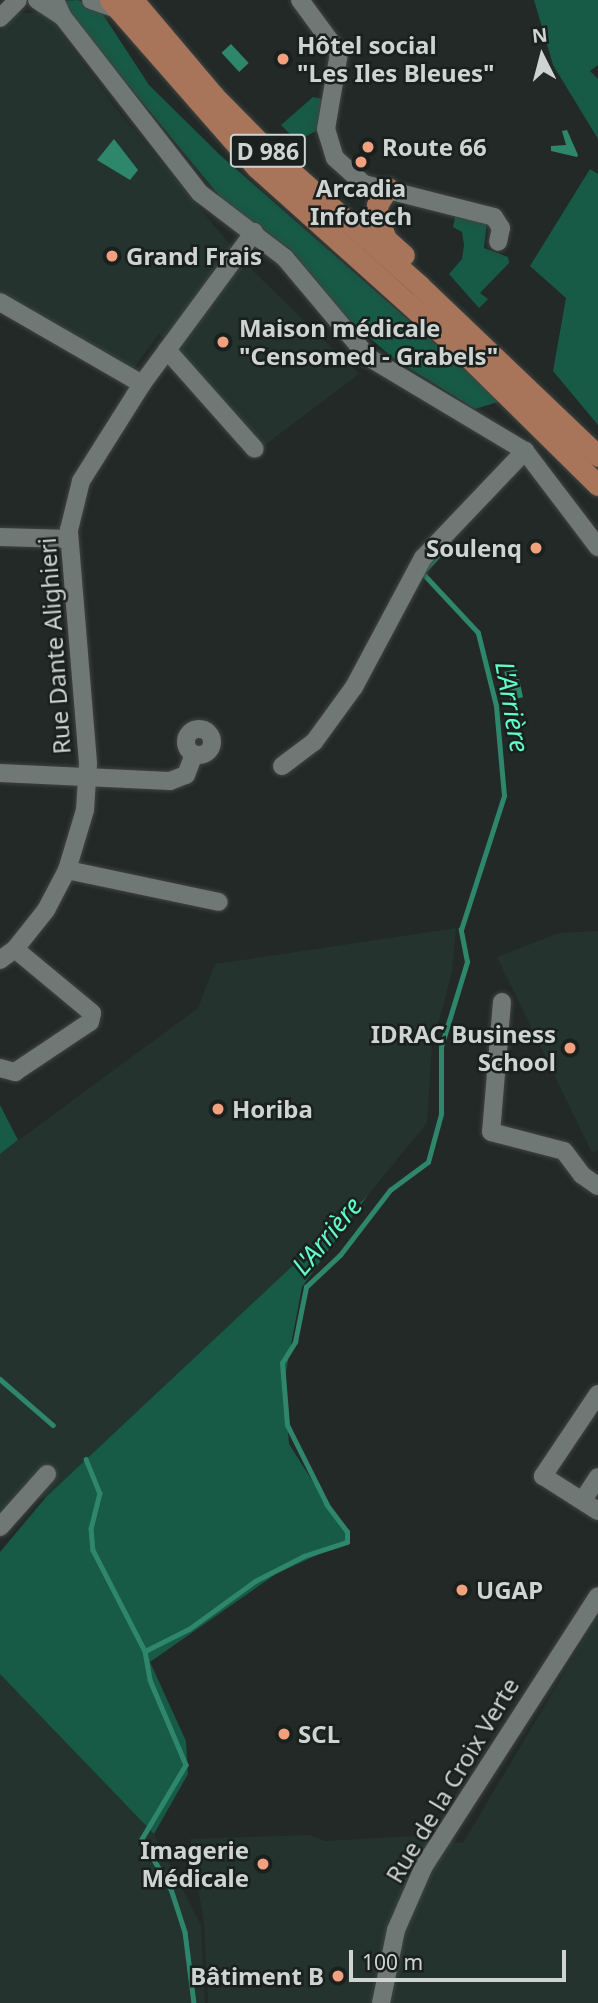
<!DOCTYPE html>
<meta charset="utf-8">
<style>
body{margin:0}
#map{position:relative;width:598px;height:2003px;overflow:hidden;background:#222926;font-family:"Noto Sans",sans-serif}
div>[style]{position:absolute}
.built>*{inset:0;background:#24332d}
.green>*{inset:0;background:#175a46}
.water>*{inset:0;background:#2e876b;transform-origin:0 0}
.stream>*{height:4.5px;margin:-2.25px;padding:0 2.25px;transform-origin:2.25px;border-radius:2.25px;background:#2e876b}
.roads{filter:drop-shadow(0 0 2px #3e4442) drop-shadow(0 0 2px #3e4442)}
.minor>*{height:18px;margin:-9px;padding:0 9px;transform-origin:9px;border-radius:9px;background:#6f7874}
.minor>.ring{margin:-9px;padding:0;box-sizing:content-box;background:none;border:18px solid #6f7874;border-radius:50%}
.major>*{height:21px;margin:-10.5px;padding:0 10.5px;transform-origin:10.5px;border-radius:10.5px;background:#a8755b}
.dots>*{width:19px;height:19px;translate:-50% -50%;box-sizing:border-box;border:4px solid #19201d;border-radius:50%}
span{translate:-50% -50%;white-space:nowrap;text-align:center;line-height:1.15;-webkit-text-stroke:5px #19201d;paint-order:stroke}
.shield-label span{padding:2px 5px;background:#19201d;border:2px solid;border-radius:5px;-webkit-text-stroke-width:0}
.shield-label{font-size:23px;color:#cfd4d2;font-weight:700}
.poi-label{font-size:24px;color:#cfd4d2;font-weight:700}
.left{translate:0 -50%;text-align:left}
.right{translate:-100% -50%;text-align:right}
.street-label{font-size:24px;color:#cfd4d2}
.water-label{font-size:26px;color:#61fcca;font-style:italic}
.north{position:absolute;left:507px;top:21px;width:70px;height:70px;-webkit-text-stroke:5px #19201d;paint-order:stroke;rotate:354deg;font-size:19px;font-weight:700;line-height:28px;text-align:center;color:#cfd4d2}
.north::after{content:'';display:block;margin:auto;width:24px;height:32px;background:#cfd4d2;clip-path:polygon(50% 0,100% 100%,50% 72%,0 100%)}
.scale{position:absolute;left:349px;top:1950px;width:217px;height:32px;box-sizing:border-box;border:4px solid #cfd4d2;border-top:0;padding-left:9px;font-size:21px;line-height:24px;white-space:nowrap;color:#cfd4d2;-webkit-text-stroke:5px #19201d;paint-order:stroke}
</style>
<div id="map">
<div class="built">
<i style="clip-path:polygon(45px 12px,118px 111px,249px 267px,359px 374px,261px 448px,159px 334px,134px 368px,0 292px,0 31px,12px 14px)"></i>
<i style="clip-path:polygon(456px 928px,452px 972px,432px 1047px,427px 1123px,368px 1195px,46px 1497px,0 1514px,0 1154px,198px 1008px,215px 964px)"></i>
<i style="clip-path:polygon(598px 931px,598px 1150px,592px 1153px,497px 957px,559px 933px)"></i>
<i style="clip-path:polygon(598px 1616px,598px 2003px,208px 2003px,204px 1923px,190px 1839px,310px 1835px,325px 1841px,414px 1836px,463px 1843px)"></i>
<i style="clip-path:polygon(0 1674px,154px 1834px,201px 1925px,205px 2003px,0 2003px)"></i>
</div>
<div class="green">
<i style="clip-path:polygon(78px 0,102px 13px,149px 85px,220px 155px,501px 401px,475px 409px,393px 358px,349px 320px,291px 250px,221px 198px,59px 1px)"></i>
<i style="clip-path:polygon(534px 0,598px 0,598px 65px,590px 71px,598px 79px,598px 139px,553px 65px)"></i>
<i style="clip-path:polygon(313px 97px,322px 99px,318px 130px,297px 141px,281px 125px)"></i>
<i style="clip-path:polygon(590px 169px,598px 174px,598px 425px,553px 371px,566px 298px,530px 266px)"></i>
<i style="clip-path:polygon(456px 212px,487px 221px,484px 248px,508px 257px,509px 263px,480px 293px,488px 299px,479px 308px,449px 274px,462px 259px,464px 245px,462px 232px,453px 227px)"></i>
<i style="clip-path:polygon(0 1105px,18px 1140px,0 1154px)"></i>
<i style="clip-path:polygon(368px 1195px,302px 1287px,284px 1382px,289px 1444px,350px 1540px,276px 1574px,150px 1662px,186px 1741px,188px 1774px,154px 1834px,0 1674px,0 1552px,46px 1497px)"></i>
</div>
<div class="water">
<i style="left:231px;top:44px;width:26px;height:13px;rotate:47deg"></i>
<i style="clip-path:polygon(567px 130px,578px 155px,577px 157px,551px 151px,551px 146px,566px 145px,562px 131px)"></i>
<i style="clip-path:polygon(114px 139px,138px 170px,130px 180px,97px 160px)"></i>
<i style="left:517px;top:669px;width:29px;height:13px;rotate:78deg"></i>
</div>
<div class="stream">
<i style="left:0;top:1379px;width:70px;rotate:41deg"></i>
<i style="left:86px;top:1459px;width:37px;rotate:68deg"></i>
<i style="left:100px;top:1493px;width:36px;rotate:104deg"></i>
<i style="left:91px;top:1528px;width:22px;rotate:85deg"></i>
<i style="left:93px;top:1550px;width:114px;rotate:62.8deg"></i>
<i style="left:145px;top:1651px;width:49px;rotate:-26.6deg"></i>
<i style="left:189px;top:1629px;width:82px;rotate:-36deg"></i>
<i style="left:255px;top:1581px;width:55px;rotate:-27deg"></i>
<i style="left:304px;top:1556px;width:45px;rotate:-18deg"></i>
<i style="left:347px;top:1542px;width:10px;rotate:-90deg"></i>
<i style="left:347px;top:1532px;width:34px;rotate:-127deg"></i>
<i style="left:327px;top:1505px;width:89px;rotate:-116.6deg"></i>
<i style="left:287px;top:1425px;width:62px;rotate:-94.6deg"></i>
<i style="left:282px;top:1363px;width:25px;rotate:-58deg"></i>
<i style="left:295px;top:1342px;width:56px;rotate:-78.7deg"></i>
<i style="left:306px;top:1287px;width:47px;rotate:-43.3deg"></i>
<i style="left:340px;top:1255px;width:82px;rotate:-52.4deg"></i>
<i style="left:390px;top:1190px;width:47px;rotate:-36.4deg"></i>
<i style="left:428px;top:1162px;width:50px;rotate:-74.8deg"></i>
<i style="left:441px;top:1114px;width:67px;rotate:-90deg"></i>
<i style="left:441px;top:1047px;width:89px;rotate:-73deg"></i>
<i style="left:467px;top:962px;width:33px;rotate:-101deg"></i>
<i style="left:461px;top:930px;width:141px;rotate:-72.2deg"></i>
<i style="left:504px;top:796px;width:90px;rotate:-95.1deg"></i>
<i style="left:496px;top:706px;width:75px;rotate:-103.9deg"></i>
<i style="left:478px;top:633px;width:82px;rotate:-133deg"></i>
<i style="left:422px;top:573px;width:25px;rotate:-48deg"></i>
<i style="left:145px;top:1651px;width:29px;rotate:80deg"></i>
<i style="left:150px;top:1680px;width:92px;rotate:67deg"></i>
<i style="left:186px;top:1765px;width:86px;rotate:120.7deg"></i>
<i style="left:142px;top:1839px;width:58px;rotate:59.9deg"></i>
<i style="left:171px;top:1889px;width:45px;rotate:72deg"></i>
<i style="left:185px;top:1932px;width:72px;rotate:82.8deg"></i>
</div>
<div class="roads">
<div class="minor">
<i style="left:37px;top:0;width:30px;rotate:33deg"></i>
<i style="left:55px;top:0;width:17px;rotate:66deg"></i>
<i style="left:62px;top:16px;width:224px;rotate:52.1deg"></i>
<i style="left:200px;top:193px;width:107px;rotate:37.4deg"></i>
<i style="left:285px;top:258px;width:129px;rotate:50deg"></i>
<i style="left:368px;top:357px;width:183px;rotate:30.9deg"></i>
<i style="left:525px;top:451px;width:121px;rotate:52.8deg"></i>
<i style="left:91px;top:0;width:28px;rotate:19deg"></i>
<i style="left:300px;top:0;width:66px;rotate:53.7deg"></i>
<i style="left:339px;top:53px;width:77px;rotate:99.7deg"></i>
<i style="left:326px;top:129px;width:30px;rotate:73deg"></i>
<i style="left:335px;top:158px;width:39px;rotate:42deg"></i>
<i style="left:364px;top:184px;width:134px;rotate:14.2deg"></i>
<i style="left:494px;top:217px;width:13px;rotate:58deg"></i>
<i style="left:501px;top:228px;width:14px;rotate:102deg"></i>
<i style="left:0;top:18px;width:25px;rotate:-45deg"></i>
<i style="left:0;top:302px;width:164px;rotate:30deg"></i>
<i style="left:167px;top:350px;width:132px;rotate:48.4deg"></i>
<i style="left:0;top:537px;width:69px;rotate:1.7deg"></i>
<i class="ring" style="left:186px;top:729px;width:8px;height:8px"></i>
<i style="left:282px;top:766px;width:40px;rotate:-37deg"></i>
<i style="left:314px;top:742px;width:68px;rotate:-54deg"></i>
<i style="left:354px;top:687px;width:146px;rotate:-61.9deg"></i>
<i style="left:423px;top:558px;width:148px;rotate:-46.4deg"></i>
<i style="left:0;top:773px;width:170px;rotate:2.7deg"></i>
<i style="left:170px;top:781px;width:17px;rotate:-21deg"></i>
<i style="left:186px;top:775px;width:22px;rotate:-69deg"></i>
<i style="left:67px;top:870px;width:155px;rotate:11.9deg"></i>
<i style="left:0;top:960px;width:19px;rotate:-36deg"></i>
<i style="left:15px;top:949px;width:50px;rotate:-51.5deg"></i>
<i style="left:46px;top:910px;width:45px;rotate:-62.3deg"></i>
<i style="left:67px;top:870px;width:63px;rotate:-73.3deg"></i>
<i style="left:85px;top:810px;width:47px;rotate:-86.3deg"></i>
<i style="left:88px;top:763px;width:234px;rotate:-94.7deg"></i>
<i style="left:69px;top:530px;width:50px;rotate:-76.2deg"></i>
<i style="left:81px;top:481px;width:115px;rotate:-57.8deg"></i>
<i style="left:142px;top:384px;width:189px;rotate:-53.6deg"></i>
<i style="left:502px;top:1002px;width:130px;rotate:94.8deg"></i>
<i style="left:491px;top:1132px;width:75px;rotate:14.6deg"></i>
<i style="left:564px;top:1151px;width:30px;rotate:53deg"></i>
<i style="left:582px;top:1175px;width:19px;rotate:35deg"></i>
<i style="left:0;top:1068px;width:16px;rotate:15deg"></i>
<i style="left:15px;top:1072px;width:90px;rotate:-33.7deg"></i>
<i style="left:90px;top:1022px;width:9px;rotate:-77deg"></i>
<i style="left:92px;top:1013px;width:100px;rotate:-140.3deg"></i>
<i style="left:598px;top:1394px;width:99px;rotate:123.9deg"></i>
<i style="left:543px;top:1476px;width:65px;rotate:32.5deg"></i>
<i style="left:583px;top:1500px;width:27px;rotate:-57deg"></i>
<i style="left:0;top:1527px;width:71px;rotate:-48.4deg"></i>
<i style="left:381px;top:2003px;width:75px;rotate:-78.4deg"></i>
<i style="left:396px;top:1930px;width:70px;rotate:-66.4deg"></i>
<i style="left:424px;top:1866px;width:321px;rotate:-57.2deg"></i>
</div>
<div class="major">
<i style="left:110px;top:0;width:222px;rotate:48.8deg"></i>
<i style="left:256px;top:167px;width:286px;rotate:41.9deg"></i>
<i style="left:469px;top:358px;width:181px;rotate:44.6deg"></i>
<i style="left:133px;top:0;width:126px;rotate:49.8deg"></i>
<i style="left:214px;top:96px;width:76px;rotate:45.5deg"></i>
<i style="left:267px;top:150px;width:205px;rotate:41.6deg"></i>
<i style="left:420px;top:286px;width:246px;rotate:43.7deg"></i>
<i style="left:388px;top:188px;width:20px;rotate:123deg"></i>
<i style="left:377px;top:205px;width:14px;rotate:86deg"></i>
<i style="left:378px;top:219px;width:22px;rotate:68deg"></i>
<i style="left:386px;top:239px;width:24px;rotate:42deg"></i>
</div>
</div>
<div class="dots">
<i style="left:283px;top:59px;background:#f2a17e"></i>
<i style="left:368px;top:147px;background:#f2a17e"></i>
<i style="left:361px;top:162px;background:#f2a17e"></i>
<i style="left:112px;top:256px;background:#f2a17e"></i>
<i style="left:223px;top:342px;background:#f2a17e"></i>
<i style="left:536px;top:548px;background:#f2a17e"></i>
<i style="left:570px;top:1048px;background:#f2a17e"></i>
<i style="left:218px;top:1109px;background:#f2a17e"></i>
<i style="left:462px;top:1590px;background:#f2a17e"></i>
<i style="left:284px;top:1734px;background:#f2a17e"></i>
<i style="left:263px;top:1864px;background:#f2a17e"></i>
<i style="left:338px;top:1976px;background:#f2a17e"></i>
</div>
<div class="shield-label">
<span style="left:268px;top:151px">D 986</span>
</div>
<div class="poi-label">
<span class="left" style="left:297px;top:59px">Hôtel social<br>"Les Iles Bleues"</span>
<span class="left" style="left:382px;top:147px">Route 66</span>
<span style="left:361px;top:202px">Arcadia<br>Infotech</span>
<span class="left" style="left:126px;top:256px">Grand Frais</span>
<span class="left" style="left:239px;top:342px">Maison médicale<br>"Censomed - Grabels"</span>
<span class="right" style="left:522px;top:548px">Soulenq</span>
<span class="right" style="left:556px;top:1048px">IDRAC Business<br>School</span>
<span class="left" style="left:232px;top:1109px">Horiba</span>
<span class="left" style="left:476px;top:1590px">UGAP</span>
<span class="left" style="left:298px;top:1734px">SCL</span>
<span class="right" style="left:249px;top:1864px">Imagerie<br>Médicale</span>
<span class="right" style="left:324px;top:1976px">Bâtiment B</span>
</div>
<div class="street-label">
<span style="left:54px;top:646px;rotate:-94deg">Rue Dante Alighieri</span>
<span style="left:452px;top:1780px;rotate:-59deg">Rue de la Croix Verte</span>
</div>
<div class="water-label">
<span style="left:512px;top:707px;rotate:80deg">L'Arrière</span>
<span style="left:327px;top:1236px;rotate:-50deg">L'Arrière</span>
</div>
<div class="north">N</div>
<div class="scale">100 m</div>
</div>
